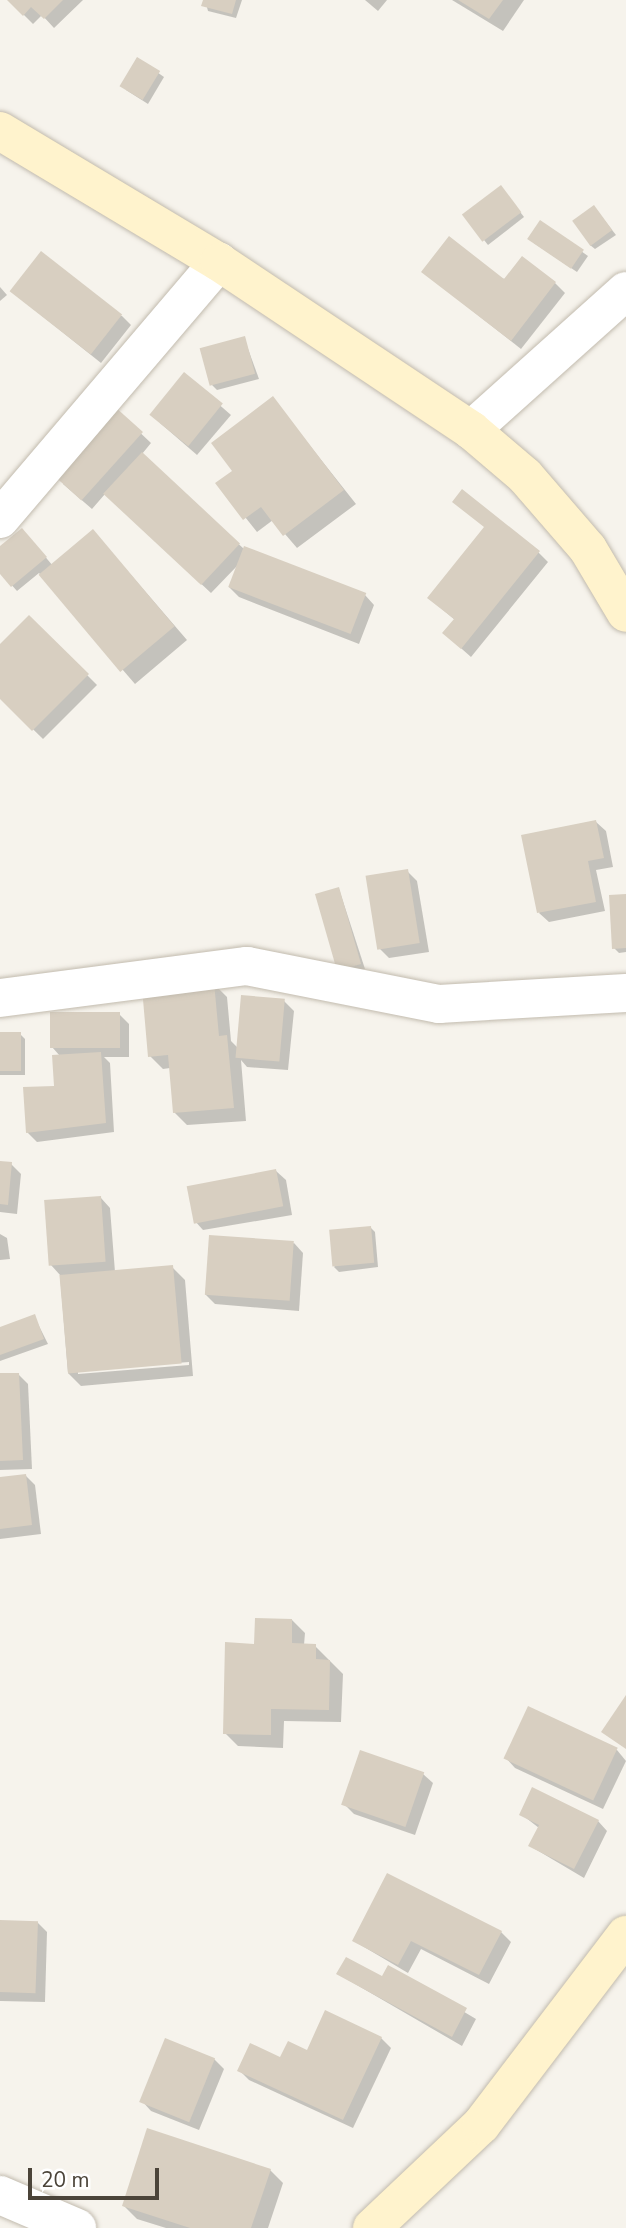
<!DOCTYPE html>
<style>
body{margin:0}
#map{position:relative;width:626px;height:2228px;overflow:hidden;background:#f6f3ec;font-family:"Nunito Sans",sans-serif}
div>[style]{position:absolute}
.shadow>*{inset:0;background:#0003}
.building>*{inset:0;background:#d8cfc1;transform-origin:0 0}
.roads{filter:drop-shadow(0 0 2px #c2bbae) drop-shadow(0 0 2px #c2bbae)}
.street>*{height:38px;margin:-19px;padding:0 19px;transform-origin:19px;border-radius:19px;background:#fff}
.secondary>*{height:38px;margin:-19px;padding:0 19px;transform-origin:19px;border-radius:19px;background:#fff3cd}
span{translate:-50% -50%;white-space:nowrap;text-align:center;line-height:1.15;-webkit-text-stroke:7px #fff;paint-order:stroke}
.scale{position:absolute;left:28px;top:2168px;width:131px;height:32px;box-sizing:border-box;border:4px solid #4b4439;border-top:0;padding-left:9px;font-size:21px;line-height:24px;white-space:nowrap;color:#4b4439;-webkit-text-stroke:5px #fff;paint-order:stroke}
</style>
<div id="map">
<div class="shadow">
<i style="clip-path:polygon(9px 0,83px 0,54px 28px,42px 15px,33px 24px)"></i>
<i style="clip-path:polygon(205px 0,242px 0,236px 18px,208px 11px)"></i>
<i style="clip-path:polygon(365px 0,387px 0,378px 11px)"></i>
<i style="clip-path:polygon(452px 0,524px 0,503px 31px)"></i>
<i style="clip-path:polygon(138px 59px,164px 77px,148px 104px,126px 90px)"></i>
<i style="clip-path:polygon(505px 192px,524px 217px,488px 245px,464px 215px)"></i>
<i style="clip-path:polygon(594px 207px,616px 235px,595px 249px,590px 245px)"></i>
<i style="clip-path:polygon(540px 222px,588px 256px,577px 272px,534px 243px)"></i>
<i style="clip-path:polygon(423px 272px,555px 283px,565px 293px,521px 349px)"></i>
<i style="clip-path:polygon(0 287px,7px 295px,0 301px)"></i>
<i style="clip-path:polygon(11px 291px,122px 316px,131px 325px,101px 363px)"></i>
<i style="clip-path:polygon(244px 338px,259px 379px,217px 390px,212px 385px)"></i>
<i style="clip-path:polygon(184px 374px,231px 415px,197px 455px,160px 423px)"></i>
<i style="clip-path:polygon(273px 399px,356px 504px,297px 548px,273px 520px,257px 532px,218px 483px,235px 471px)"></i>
<i style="clip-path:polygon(114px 408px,151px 443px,142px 454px,244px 549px,365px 595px,374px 605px,359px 644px,239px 597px,229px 587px,238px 565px,211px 593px,105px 494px,92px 509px,63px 484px)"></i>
<i style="clip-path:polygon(93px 531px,187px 640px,135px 684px,39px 573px,17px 591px,0 572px,0 548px,27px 535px,53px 566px)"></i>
<i style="clip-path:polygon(538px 552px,548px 562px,471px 657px,454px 642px,455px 620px,429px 598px)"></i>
<i style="clip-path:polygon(29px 617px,97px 685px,43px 739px,0 697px,0 647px)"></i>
<i style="clip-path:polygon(596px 822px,606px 831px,613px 867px,596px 870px,605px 911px,549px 922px,539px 913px)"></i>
<i style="clip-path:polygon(407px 871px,417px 881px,429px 952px,389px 958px,380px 949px)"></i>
<i style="clip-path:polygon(339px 889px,365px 969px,344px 974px)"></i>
<i style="clip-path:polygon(626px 896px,626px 952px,619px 953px,614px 948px)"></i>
<i style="clip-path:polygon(214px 984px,227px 997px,231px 1041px,238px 1048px,284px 1001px,294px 1011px,288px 1070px,247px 1067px,241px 1060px,246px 1121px,187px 1125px,174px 1112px,170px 1068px,163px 1069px,150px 1056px)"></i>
<i style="clip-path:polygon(119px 1014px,129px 1024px,129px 1057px,104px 1057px,110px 1063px,114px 1132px,37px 1142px,27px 1132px,56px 1087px,60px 1056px,52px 1047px)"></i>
<i style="clip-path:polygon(0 1034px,20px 1034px,25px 1039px,25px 1075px,0 1075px)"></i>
<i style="clip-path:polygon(0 1163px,11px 1164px,21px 1174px,17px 1214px,0 1212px)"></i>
<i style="clip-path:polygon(276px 1171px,286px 1180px,292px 1215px,203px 1230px,194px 1220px)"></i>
<i style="clip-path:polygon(evenodd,101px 1198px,110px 1208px,115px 1272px,172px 1267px,185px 1280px,193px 1376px,81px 1386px,68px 1373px,60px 1275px,51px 1265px,101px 1198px,189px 1362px,189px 1365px,78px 1374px,78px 1371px,189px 1362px)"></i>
<i style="clip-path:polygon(370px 1227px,375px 1232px,378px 1267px,339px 1272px,334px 1267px)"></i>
<i style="clip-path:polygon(0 1234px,7px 1238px,10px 1259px,0 1260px)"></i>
<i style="clip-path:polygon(294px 1243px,303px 1253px,299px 1311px,215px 1304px,205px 1294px)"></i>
<i style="clip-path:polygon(34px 1316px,48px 1344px,0 1361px,0 1329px)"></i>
<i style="clip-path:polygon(18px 1374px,28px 1384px,32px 1469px,0 1470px,0 1375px)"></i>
<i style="clip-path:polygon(25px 1475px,35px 1485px,41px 1534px,0 1539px,0 1479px)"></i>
<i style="clip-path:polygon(292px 1620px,305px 1633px,304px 1645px,315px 1646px,343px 1674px,341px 1722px,284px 1721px,283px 1748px,238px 1746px,225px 1733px,256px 1646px)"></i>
<i style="clip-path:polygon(617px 1750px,626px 1761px,603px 1809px,515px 1768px,506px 1758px)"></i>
<i style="clip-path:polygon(423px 1774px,433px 1783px,415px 1835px,354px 1814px,344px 1804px)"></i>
<i style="clip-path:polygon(521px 1814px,598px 1821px,607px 1831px,584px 1878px,530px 1846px,539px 1828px)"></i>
<i style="clip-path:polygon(0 1922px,37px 1922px,47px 1932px,45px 2002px,0 2001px)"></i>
<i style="clip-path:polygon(501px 1932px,511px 1942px,489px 1984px,421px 1949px,408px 1973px,354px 1941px)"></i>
<i style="clip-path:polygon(389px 1967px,476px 2019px,462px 2046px,338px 1974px,382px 1979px)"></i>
<i style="clip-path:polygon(381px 2038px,391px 2048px,353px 2128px,249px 2080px,239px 2070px)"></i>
<i style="clip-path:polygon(214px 2059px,224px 2069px,199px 2130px,151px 2111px,142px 2101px)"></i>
<i style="clip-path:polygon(270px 2170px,283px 2183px,268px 2228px,166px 2228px,137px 2219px,124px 2206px)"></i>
</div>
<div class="building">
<i style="clip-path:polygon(7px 0,63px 0,44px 19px,31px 7px,23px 16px)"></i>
<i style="clip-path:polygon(203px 0,236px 0,232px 14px,201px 6px)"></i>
<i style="clip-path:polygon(458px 0,503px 0,489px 19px)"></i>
<i style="left:137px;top:57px;width:27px;height:34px;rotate:31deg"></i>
<i style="left:501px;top:185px;width:34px;height:49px;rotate:53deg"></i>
<i style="left:594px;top:205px;width:31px;height:27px;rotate:54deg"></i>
<i style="left:540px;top:220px;width:53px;height:23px;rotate:34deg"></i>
<i style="clip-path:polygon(449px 236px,504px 279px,522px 256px,556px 282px,511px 341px,421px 272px)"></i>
<i style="left:41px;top:251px;width:103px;height:51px;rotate:38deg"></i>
<i style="left:245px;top:336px;width:39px;height:47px;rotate:75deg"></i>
<i style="left:184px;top:372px;width:50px;height:55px;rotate:39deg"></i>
<i style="clip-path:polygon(273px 396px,344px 490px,283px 536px,261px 507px,243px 520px,215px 483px,232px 471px,211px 443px)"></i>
<i style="left:114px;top:406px;width:39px;height:92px;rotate:42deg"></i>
<i style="left:142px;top:452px;width:134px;height:57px;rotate:43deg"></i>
<i style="clip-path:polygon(462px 489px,540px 551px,461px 649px,442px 633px,454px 619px,427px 598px,484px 527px,452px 502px)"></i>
<i style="clip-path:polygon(22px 528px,47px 557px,11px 587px,0 574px,0 546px)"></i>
<i style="left:93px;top:529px;width:127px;height:71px;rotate:50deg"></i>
<i style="left:244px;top:546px;width:131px;height:44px;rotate:21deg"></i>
<i style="clip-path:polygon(29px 615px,89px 674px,32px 731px,0 699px,0 644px)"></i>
<i style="clip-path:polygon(596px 820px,604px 858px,588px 861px,596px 902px,537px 913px,521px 835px)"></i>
<i style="left:408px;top:869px;width:75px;height:43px;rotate:81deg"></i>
<i style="left:339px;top:887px;width:80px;height:25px;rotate:74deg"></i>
<i style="clip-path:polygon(626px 894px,626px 948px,612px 949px,609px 895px)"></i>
<i style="clip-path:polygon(214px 982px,219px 1036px,227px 1035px,234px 1108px,173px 1113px,168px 1055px,148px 1057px,142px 988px)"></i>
<i style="left:241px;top:995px;width:44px;height:63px;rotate:5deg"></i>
<i style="left:50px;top:1012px;width:70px;height:36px"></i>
<i style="left:0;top:1032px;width:21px;height:39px"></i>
<i style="clip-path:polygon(101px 1052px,106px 1123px,26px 1133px,23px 1087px,54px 1086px,52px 1055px)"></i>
<i style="clip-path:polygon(0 1161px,12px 1162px,8px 1205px,0 1204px)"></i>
<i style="left:276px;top:1169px;width:38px;height:91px;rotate:79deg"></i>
<i style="left:101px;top:1196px;width:66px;height:57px;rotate:86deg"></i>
<i style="left:371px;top:1226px;width:37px;height:42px;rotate:85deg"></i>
<i style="left:209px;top:1235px;width:85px;height:60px;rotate:4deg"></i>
<i style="left:173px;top:1265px;width:99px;height:114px;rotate:85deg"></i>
<i style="clip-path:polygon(35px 1314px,44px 1339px,0 1355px,0 1327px)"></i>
<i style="clip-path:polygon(0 1373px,19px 1373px,23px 1460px,0 1461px)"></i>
<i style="clip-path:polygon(26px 1474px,32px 1525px,0 1529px,0 1477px)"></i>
<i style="clip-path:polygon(255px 1618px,292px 1619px,292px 1643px,316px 1644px,316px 1659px,330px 1660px,329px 1710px,271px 1709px,271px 1735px,223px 1734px,225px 1642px,254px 1644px)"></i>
<i style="clip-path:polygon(626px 1695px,626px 1749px,601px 1732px)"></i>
<i style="left:528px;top:1706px;width:99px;height:58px;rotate:25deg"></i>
<i style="left:360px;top:1750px;width:68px;height:58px;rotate:19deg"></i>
<i style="clip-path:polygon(532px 1787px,599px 1820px,574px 1869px,528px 1846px,539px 1825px,519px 1815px)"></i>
<i style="clip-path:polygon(387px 1873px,502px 1931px,479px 1975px,411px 1941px,398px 1965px,352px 1941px)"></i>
<i style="left:0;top:1920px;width:38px;height:72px;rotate:2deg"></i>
<i style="clip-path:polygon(346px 1957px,382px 1976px,388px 1965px,467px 2008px,452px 2037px,336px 1974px)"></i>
<i style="clip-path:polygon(325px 2010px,382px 2037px,343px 2120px,237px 2071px,250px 2043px,280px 2057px,288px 2041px,307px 2050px)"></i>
<i style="left:165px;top:2038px;width:54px;height:69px;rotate:22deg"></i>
<i style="clip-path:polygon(147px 2128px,271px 2169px,251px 2228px,190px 2228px,122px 2206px)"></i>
</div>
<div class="roads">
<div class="street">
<i style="left:471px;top:430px;width:208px;rotate:-41.9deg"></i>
<i style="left:0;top:519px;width:338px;rotate:-49.6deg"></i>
<i style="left:0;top:998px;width:249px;rotate:-7.4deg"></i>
<i style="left:247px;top:966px;width:196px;rotate:11.2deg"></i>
<i style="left:439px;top:1004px;width:187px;rotate:-3.4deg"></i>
<i style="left:0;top:2195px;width:84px;rotate:23.2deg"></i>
</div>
<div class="secondary">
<i style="left:0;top:131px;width:255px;rotate:30.9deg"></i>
<i style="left:219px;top:262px;width:303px;rotate:33.7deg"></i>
<i style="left:471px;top:430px;width:71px;rotate:40.4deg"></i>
<i style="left:525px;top:476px;width:96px;rotate:49.2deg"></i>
<i style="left:588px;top:549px;width:74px;rotate:59.3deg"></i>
<i style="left:372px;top:2228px;width:150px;rotate:-43.4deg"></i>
<i style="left:481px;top:2125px;width:239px;rotate:-52.7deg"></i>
</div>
</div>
<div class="scale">20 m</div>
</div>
